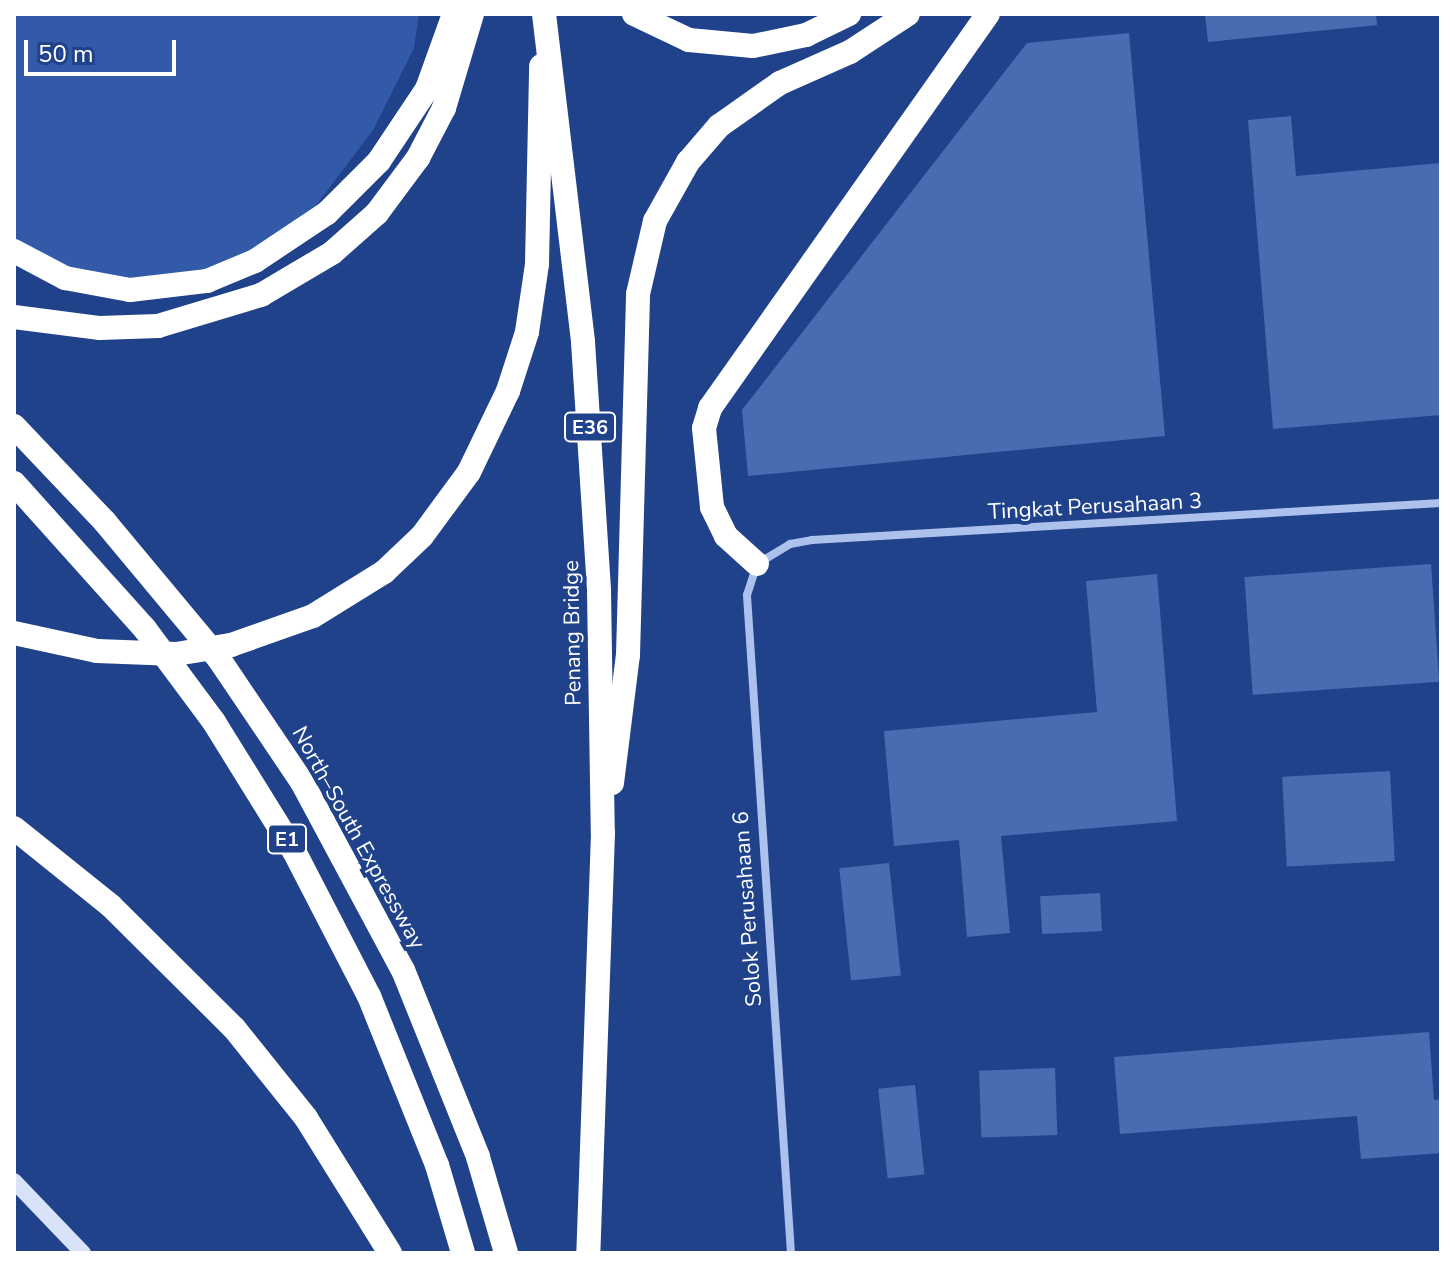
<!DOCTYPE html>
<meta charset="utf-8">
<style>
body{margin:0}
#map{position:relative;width:1455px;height:1267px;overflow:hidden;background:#20428b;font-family:"Nunito Sans",sans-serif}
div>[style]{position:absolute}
.green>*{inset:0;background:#335aa8}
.building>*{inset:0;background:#486bb2;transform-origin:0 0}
.street>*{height:8px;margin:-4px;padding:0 4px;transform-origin:4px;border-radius:4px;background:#acc1eb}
.secondary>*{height:16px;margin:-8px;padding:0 8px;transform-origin:8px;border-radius:8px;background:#d8e2f9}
.highway>*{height:24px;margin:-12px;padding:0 12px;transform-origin:12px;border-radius:12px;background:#fff}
.highway-bridge>*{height:24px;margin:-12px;padding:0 12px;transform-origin:12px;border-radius:12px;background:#fff}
span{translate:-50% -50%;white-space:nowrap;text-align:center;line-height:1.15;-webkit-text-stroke:8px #20428b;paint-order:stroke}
.shield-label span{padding:2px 6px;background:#20428b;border:2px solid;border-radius:6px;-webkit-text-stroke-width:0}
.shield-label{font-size:20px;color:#fff;font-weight:700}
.street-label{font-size:22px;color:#fff}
.frame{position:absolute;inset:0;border:16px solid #fff;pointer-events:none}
.scale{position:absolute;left:24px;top:40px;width:152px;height:36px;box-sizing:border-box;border:4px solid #fff;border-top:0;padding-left:10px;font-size:24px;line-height:28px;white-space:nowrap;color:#fff;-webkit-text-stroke:6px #20428b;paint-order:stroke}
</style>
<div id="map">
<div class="green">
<i style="clip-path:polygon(14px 14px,419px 14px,414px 48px,373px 130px,314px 208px,228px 268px,124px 283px,72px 272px,14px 240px)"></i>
</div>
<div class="building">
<i style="clip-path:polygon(1205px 14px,1376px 14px,1377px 25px,1208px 42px)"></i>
<i style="clip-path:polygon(1129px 33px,1165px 436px,748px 476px,742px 410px,1027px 43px)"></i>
<i style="clip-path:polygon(1291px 116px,1296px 176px,1441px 163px,1441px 415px,1273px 429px,1248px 120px)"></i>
<i style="left:1431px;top:564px;width:118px;height:187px;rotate:86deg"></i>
<i style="clip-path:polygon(1157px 574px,1177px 821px,1001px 836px,1010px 933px,967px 937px,959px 840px,894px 846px,884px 731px,1097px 712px,1086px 581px)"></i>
<i style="left:1390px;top:771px;width:90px;height:108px;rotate:87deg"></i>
<i style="left:889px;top:863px;width:113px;height:50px;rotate:84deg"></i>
<i style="left:1100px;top:893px;width:38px;height:60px;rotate:87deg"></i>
<i style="clip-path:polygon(1429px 1032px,1434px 1100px,1441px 1099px,1441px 1153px,1361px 1159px,1357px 1116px,1120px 1134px,1114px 1057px)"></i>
<i style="left:1055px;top:1068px;width:67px;height:76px;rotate:88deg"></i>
<i style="left:915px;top:1085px;width:90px;height:37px;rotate:84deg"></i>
</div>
<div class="street">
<i style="left:791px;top:1253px;width:659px;rotate:-93.83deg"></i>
<i style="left:747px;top:595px;width:33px;rotate:-72deg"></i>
<i style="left:757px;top:564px;width:39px;rotate:-31deg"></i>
<i style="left:790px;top:544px;width:22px;rotate:-10deg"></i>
<i style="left:812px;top:540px;width:630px;rotate:-3.37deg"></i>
</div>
<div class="secondary">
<i style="left:14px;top:1181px;width:100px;rotate:46.2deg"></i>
</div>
<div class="highway">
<i style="left:544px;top:14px;width:330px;rotate:83.2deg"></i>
<i style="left:583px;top:342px;width:250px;rotate:86.3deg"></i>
<i style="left:599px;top:591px;width:242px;rotate:89.1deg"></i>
<i style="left:603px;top:833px;width:420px;rotate:92deg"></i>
<i style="left:634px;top:14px;width:61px;rotate:25.3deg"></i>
<i style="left:689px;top:40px;width:64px;rotate:5.4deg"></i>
<i style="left:753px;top:46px;width:54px;rotate:-11.7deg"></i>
<i style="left:806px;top:35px;width:48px;rotate:-26deg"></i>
<i style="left:14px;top:251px;width:58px;rotate:27.9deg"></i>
<i style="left:65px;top:278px;width:66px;rotate:10.5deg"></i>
<i style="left:130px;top:290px;width:78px;rotate:-6.7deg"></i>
<i style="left:207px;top:281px;width:52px;rotate:-22.6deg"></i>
<i style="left:255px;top:261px;width:87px;rotate:-33.7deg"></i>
<i style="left:327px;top:213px;width:74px;rotate:-45deg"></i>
<i style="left:379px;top:161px;width:87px;rotate:-56.3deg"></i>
<i style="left:427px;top:89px;width:80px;rotate:-70.2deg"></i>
<i style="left:14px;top:317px;width:87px;rotate:7.3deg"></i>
<i style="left:100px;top:328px;width:58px;rotate:-2deg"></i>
<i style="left:158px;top:326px;width:108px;rotate:-16.8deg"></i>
<i style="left:261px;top:295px;width:82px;rotate:-30.6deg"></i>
<i style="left:332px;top:253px;width:60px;rotate:-41.6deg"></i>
<i style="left:377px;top:213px;width:69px;rotate:-53.3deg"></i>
<i style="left:418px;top:158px;width:56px;rotate:-62.5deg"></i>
<i style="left:444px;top:108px;width:98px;rotate:-73.4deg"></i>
<i style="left:508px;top:391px;width:62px;rotate:-72.1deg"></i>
<i style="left:527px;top:332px;width:69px;rotate:-81.6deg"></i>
<i style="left:537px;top:264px;width:198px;rotate:-88.8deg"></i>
<i style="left:14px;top:426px;width:132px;rotate:46.5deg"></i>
<i style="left:105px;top:522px;width:178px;rotate:50.2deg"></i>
<i style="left:219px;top:659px;width:148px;rotate:56deg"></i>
<i style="left:302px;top:782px;width:213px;rotate:61.8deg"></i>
<i style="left:403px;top:970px;width:201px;rotate:68.1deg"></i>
<i style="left:478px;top:1157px;width:100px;rotate:73.7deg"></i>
<i style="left:14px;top:483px;width:196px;rotate:48.1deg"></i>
<i style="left:145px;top:629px;width:116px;rotate:53.4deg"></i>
<i style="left:214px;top:722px;width:152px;rotate:58.2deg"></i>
<i style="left:294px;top:851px;width:163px;rotate:62.7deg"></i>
<i style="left:369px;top:996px;width:182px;rotate:68.1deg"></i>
<i style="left:437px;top:1165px;width:92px;rotate:73.5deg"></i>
<i style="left:757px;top:564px;width:42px;rotate:-137.9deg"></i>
<i style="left:726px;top:536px;width:32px;rotate:-116deg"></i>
<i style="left:712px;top:507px;width:79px;rotate:-95.8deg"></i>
<i style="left:704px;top:428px;width:21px;rotate:-73deg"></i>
<i style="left:710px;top:408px;width:482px;rotate:-54.8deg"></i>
<i style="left:612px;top:783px;width:129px;rotate:-82.9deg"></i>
<i style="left:628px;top:655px;width:361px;rotate:-88.4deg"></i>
<i style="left:638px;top:294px;width:75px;rotate:-76.9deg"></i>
<i style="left:655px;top:221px;width:68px;rotate:-60.8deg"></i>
<i style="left:688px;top:162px;width:48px;rotate:-49.3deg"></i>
<i style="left:719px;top:126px;width:75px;rotate:-35.2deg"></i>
<i style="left:780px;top:83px;width:77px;rotate:-23.9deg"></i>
<i style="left:850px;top:52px;width:69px;rotate:-33.2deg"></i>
<i style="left:14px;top:828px;width:124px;rotate:38.8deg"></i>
<i style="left:111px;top:906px;width:173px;rotate:44.8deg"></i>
<i style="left:234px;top:1028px;width:115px;rotate:51.3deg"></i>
<i style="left:306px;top:1118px;width:159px;rotate:58.1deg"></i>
</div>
<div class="highway-bridge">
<i style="left:14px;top:633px;width:85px;rotate:12.2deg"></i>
<i style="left:97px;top:651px;width:79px;rotate:2.2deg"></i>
<i style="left:176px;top:654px;width:56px;rotate:-9.3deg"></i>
<i style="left:231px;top:645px;width:87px;rotate:-19.5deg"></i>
<i style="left:313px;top:616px;width:84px;rotate:-31.8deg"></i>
<i style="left:384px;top:572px;width:52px;rotate:-43.5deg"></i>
<i style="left:422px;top:536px;width:79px;rotate:-53.7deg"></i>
<i style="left:469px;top:472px;width:90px;rotate:-64.3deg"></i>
</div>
<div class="shield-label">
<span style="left:590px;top:427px">E36</span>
<span style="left:287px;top:839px">E1</span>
</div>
<div class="street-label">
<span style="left:1095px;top:507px;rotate:-3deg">Tingkat Perusahaan 3</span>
<span style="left:573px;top:633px;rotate:-91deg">Penang Bridge</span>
<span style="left:358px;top:838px;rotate:61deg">North–South Expressway</span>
<span style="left:748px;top:909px;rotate:-94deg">Solok Perusahaan 6</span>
</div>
<div class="frame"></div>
<div class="scale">50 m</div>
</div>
